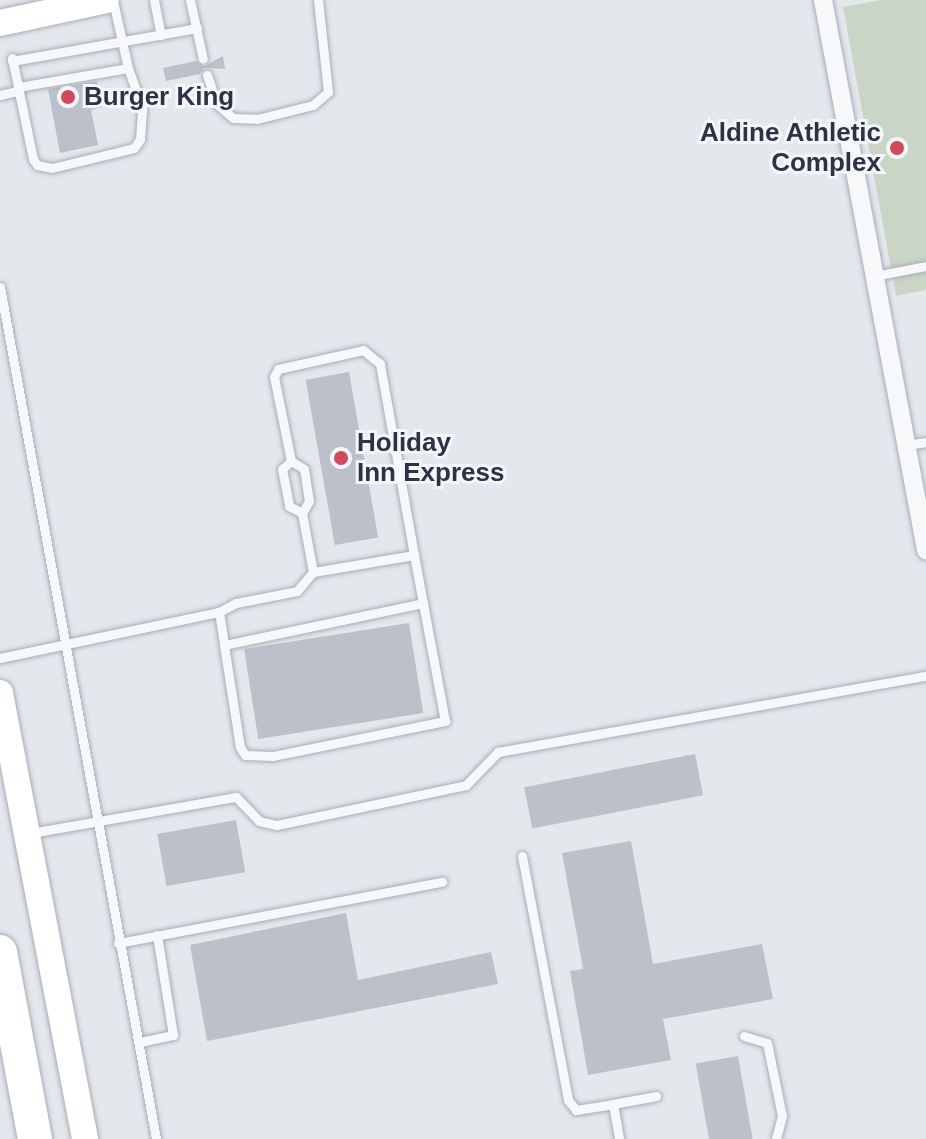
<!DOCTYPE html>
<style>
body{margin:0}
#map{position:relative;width:926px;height:1139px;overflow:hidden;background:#e4e7ec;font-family:Arial,sans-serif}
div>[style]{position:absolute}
.green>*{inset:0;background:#c9d6c5}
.building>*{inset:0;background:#bbc0ca;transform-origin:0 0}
.roads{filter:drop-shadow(0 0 2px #a9aeb7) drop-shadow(0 0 2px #a9aeb7)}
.lane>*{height:9px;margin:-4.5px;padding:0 4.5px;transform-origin:4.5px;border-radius:4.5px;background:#f7f8fa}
.street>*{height:18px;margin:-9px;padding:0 9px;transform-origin:9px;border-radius:9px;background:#f7f8fa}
.secondary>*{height:26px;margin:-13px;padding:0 13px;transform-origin:13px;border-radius:13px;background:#fff}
.highway>*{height:34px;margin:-17px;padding:0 17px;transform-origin:17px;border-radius:17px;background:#fff}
.dots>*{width:22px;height:22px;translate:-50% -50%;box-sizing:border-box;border:4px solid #f4f6f9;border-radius:50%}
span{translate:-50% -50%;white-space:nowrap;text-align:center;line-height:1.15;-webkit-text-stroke:6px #f4f6f9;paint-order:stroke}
.poi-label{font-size:26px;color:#2b3445;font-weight:700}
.left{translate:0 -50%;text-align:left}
.right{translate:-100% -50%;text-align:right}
</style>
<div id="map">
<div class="green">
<i style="clip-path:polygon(880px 0,926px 0,926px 290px,896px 296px,843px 7px)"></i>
</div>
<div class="building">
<i style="clip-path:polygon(223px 56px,225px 69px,205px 68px,200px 74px,166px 81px,163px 68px,196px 61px,204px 66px)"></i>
<i style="clip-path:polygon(97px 81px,102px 107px,91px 110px,98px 145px,60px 153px,48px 89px)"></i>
<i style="left:349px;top:372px;width:168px;height:44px;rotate:80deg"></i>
<i style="left:409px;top:623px;width:91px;height:167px;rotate:81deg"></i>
<i style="left:695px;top:754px;width:42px;height:174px;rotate:79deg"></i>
<i style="left:236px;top:820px;width:53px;height:80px;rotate:80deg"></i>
<i style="clip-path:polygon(631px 841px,653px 964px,762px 944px,773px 999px,663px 1019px,671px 1060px,588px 1075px,570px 971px,583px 969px,562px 853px)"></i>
<i style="clip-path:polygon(346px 913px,358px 980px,491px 952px,498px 984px,207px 1041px,190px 945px)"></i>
<i style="left:738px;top:1056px;width:84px;height:43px;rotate:80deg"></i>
</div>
<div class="roads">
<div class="lane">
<i style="left:154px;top:0;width:36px;rotate:79deg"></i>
<i style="left:190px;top:0;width:60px;rotate:77.6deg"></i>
<i style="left:113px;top:1px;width:69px;rotate:77.4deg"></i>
<i style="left:12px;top:58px;width:30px;rotate:78deg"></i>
<i style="left:18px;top:87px;width:74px;rotate:78.2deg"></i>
<i style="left:33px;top:159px;width:7px;rotate:56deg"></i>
<i style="left:37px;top:165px;width:15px;rotate:11deg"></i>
<i style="left:52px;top:168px;width:84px;rotate:-13.7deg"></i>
<i style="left:134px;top:148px;width:11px;rotate:-56deg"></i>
<i style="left:140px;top:139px;width:32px;rotate:-86deg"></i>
<i style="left:142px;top:107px;width:41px;rotate:-109.7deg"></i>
<i style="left:128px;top:68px;width:112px;rotate:170.2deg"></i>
<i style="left:12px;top:61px;width:188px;rotate:-10.1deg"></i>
<i style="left:207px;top:75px;width:31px;rotate:71deg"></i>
<i style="left:217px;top:104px;width:21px;rotate:41deg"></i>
<i style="left:233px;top:118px;width:24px;rotate:2deg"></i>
<i style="left:257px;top:119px;width:58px;rotate:-14deg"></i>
<i style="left:313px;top:105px;width:20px;rotate:-41deg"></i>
<i style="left:328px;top:92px;width:93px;rotate:-96.2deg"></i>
<i style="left:0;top:95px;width:18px;rotate:-13deg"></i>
<i style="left:874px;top:276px;width:53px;rotate:-10.9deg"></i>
<i style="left:0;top:287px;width:866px;rotate:79.62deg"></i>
<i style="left:907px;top:445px;width:19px;rotate:-9deg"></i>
<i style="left:291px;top:461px;width:12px;rotate:138deg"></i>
<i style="left:282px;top:469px;width:38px;rotate:79deg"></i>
<i style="left:289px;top:506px;width:15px;rotate:28deg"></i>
<i style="left:414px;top:555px;width:49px;rotate:79.4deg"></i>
<i style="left:219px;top:612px;width:19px;rotate:-28deg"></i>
<i style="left:236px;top:603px;width:62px;rotate:-11.1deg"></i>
<i style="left:297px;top:591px;width:25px;rotate:-50deg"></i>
<i style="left:313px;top:572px;width:60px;rotate:-100.6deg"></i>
<i style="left:302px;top:513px;width:14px;rotate:-60deg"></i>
<i style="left:309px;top:501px;width:32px;rotate:-99deg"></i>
<i style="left:304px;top:469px;width:15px;rotate:-148deg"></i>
<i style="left:291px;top:461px;width:86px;rotate:-101.4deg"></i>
<i style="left:274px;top:377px;width:9px;rotate:-63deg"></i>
<i style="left:278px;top:369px;width:87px;rotate:-12.6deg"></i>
<i style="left:363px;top:350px;width:22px;rotate:39deg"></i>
<i style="left:380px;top:364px;width:194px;rotate:79.9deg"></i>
<i style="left:414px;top:555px;width:102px;rotate:170.4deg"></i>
<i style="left:0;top:658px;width:224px;rotate:-11.9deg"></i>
<i style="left:219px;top:612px;width:33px;rotate:81deg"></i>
<i style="left:224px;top:645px;width:103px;rotate:81.1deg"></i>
<i style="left:240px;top:747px;width:9px;rotate:58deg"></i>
<i style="left:245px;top:755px;width:28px;rotate:2deg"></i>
<i style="left:273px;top:756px;width:176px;rotate:-11.5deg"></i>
<i style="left:445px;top:721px;width:120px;rotate:-100.6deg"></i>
<i style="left:423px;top:603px;width:203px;rotate:168.1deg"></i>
<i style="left:31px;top:833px;width:208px;rotate:-10deg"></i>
<i style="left:236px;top:797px;width:33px;rotate:46deg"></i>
<i style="left:259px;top:821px;width:18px;rotate:13deg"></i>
<i style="left:277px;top:825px;width:193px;rotate:-11.9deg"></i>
<i style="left:466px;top:785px;width:46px;rotate:-45.9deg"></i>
<i style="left:498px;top:752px;width:435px;rotate:-10.1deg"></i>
<i style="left:522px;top:856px;width:248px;rotate:79.3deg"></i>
<i style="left:568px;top:1100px;width:13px;rotate:51deg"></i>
<i style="left:576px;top:1110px;width:37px;rotate:-9deg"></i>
<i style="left:613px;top:1104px;width:36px;rotate:80deg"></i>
<i style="left:118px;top:943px;width:330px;rotate:-10.7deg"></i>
<i style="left:744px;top:1036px;width:24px;rotate:17deg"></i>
<i style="left:767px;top:1043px;width:75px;rotate:78.4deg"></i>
<i style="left:782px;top:1116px;width:24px;rotate:105deg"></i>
<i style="left:140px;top:1042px;width:34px;rotate:-12deg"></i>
<i style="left:173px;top:1035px;width:101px;rotate:-99.1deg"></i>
<i style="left:613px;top:1104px;width:44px;rotate:-10.5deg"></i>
</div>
<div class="street">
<i style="left:823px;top:0;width:560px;rotate:79.39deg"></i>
</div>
<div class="secondary">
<i style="left:0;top:23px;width:108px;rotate:-12.2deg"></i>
<i style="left:0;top:693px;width:454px;rotate:79.2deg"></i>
</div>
<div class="highway">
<i style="left:0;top:952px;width:190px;rotate:79.4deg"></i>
</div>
</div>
<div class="dots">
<i style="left:68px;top:97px;background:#d1495b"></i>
<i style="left:897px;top:148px;background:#d1495b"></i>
<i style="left:341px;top:458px;background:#d1495b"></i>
</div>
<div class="poi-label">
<span class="left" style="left:84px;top:97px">Burger King</span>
<span class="right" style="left:881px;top:148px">Aldine Athletic<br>Complex</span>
<span class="left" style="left:357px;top:458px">Holiday<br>Inn Express</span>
</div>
</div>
